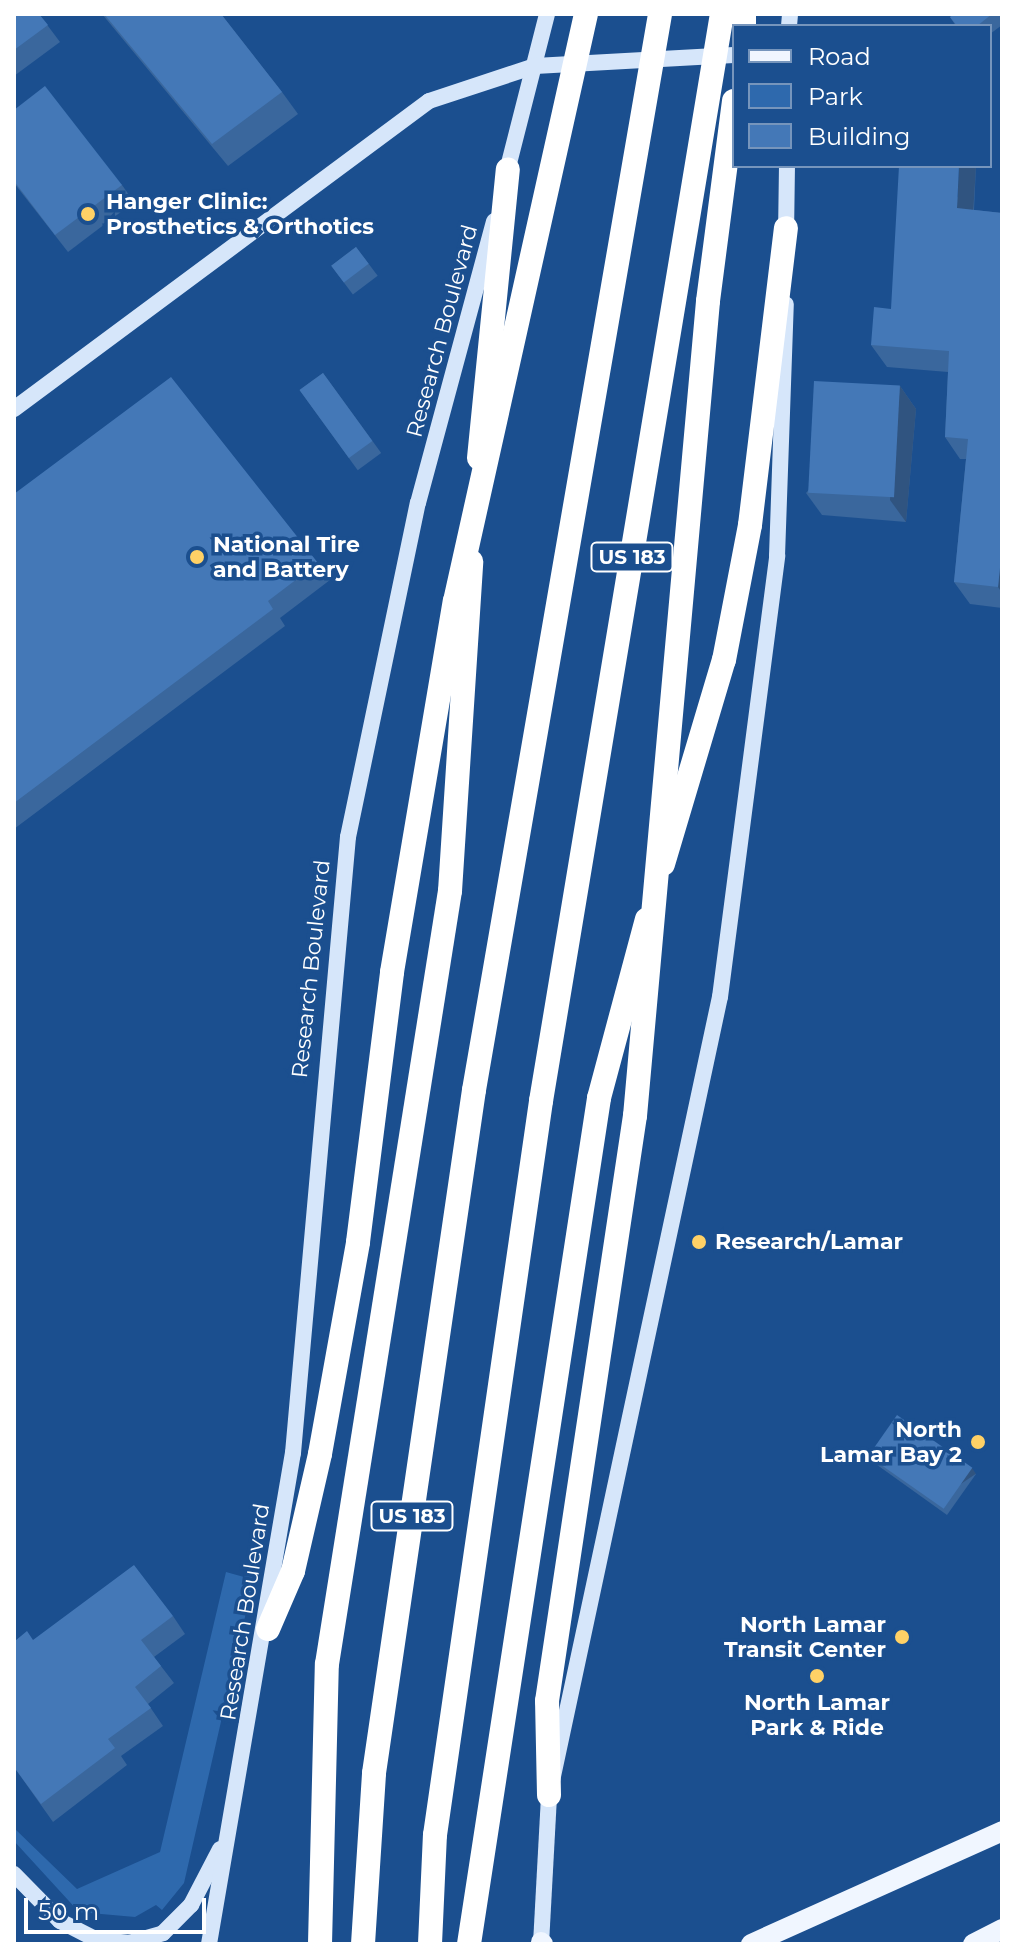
<!DOCTYPE html>
<style>
body{margin:0}
#map{position:relative;width:1016px;height:1958px;overflow:hidden;background:#1b4f8f;font-family:Montserrat,sans-serif}
div>[style]{position:absolute}
.green>*{inset:0;background:#2e69ad}
.secondary>*{height:16px;margin:-8px;padding:0 8px;transform-origin:8px;border-radius:8px;background:#d6e6fa}
.primary>*{height:20px;margin:-10px;padding:0 10px;transform-origin:10px;border-radius:10px;background:#f0f6ff}
.highway>*{height:24px;margin:-12px;padding:0 12px;transform-origin:12px;border-radius:12px;background:#fff}
.highway-bridge>*{height:24px;margin:-12px;padding:0 12px;transform-origin:12px;border-radius:12px;background:#fff}
.wall>*{inset:0;background:#3a679d;transform-origin:0 0}
.shaded-wall>*{inset:0;background:#305480;transform-origin:0 0}
.building>*{inset:0;background:#4478b7;transform-origin:0 0}
.dots>*{width:22px;height:22px;translate:-50% -50%;box-sizing:border-box;border:4px solid #1b4f8f;border-radius:50%}
span{translate:-50% -50%;white-space:nowrap;text-align:center;line-height:1.15;-webkit-text-stroke:7px #1b4f8f;paint-order:stroke}
.shield-label span{padding:2px 6px;background:#1b4f8f;border:2px solid;border-radius:6px;-webkit-text-stroke-width:0}
.shield-label{font-size:20px;color:#fff;font-weight:700}
.poi-label{font-size:22px;color:#fff;font-weight:700}
.left{translate:0 -50%;text-align:left}
.right{translate:-100% -50%;text-align:right}
.street-label{font-size:22px;color:#fff}
.frame{position:absolute;inset:0;border:16px solid #fff;pointer-events:none}
.legend{position:absolute;left:732px;top:24px;width:260px;height:144px;box-sizing:border-box;background:#1b4f8f;border:2px solid #7695bc;margin:0;padding:10px 14px;list-style:none;font-size:24px;color:#fff}
.legend li{display:flex;align-items:center;gap:16px;height:40px}
.legend b{width:40px;border:2px solid #7695bc}
.scale{position:absolute;left:24px;top:1898px;width:182px;height:36px;box-sizing:border-box;border:4px solid #fff;border-top:0;padding-left:10px;font-size:24px;line-height:28px;white-space:nowrap;color:#fff;-webkit-text-stroke:6px #1b4f8f;paint-order:stroke}
</style>
<div id="map">
<div class="green">
<i style="clip-path:polygon(250px 1563px,253px 1582px,184px 1883px,162px 1910px,156px 1905px,135px 1917px,79px 1912px,14px 1841px,14px 1828px,77px 1889px,160px 1852px,226px 1572px,244px 1577px)"></i>
</div>
<div class="secondary">
<i style="left:789px;top:26px;width:12px;rotate:-85deg"></i>
<i style="left:505px;top:179px;width:170px;rotate:-75.7deg"></i>
<i style="left:786px;top:236px;width:70px;rotate:-89.2deg"></i>
<i style="left:14px;top:409px;width:517px;rotate:-36.58deg"></i>
<i style="left:429px;top:101px;width:112px;rotate:-18.3deg"></i>
<i style="left:535px;top:66px;width:199px;rotate:-3.2deg"></i>
<i style="left:14px;top:1874px;width:66px;rotate:45.6deg"></i>
<i style="left:60px;top:1921px;width:42px;rotate:27.2deg"></i>
<i style="left:97px;top:1940px;width:32px;rotate:5deg"></i>
<i style="left:129px;top:1943px;width:35px;rotate:-16deg"></i>
<i style="left:163px;top:1933px;width:40px;rotate:-45deg"></i>
<i style="left:191px;top:1905px;width:63px;rotate:-62.6deg"></i>
<i style="left:209px;top:1944px;width:498px;rotate:-80.3deg"></i>
<i style="left:293px;top:1453px;width:618px;rotate:-84.9deg"></i>
<i style="left:348px;top:837px;width:341px;rotate:-78.2deg"></i>
<i style="left:418px;top:503px;width:292px;rotate:-74.9deg"></i>
<i style="left:541px;top:1944px;width:149px;rotate:-86.9deg"></i>
<i style="left:549px;top:1795px;width:816px;rotate:-77.91deg"></i>
<i style="left:720px;top:997px;width:445px;rotate:-82.6deg"></i>
<i style="left:777px;top:556px;width:252px;rotate:-88deg"></i>
</div>
<div class="primary">
<i style="left:541px;top:1942px;width:3px;rotate:45deg"></i>
<i style="left:751px;top:1944px;width:275px;rotate:-24.2deg"></i>
<i style="left:973px;top:1944px;width:33px;rotate:-27deg"></i>
</div>
<div class="highway">
<i style="left:744px;top:14px;width:12px;rotate:90deg"></i>
<i style="left:479px;top:458px;width:290px;rotate:-84.3deg"></i>
<i style="left:663px;top:864px;width:213px;rotate:-73.4deg"></i>
<i style="left:724px;top:660px;width:137px;rotate:-79.1deg"></i>
<i style="left:750px;top:525px;width:299px;rotate:-83.1deg"></i>
<i style="left:268px;top:1629px;width:63px;rotate:-66.7deg"></i>
<i style="left:293px;top:1571px;width:120px;rotate:-77deg"></i>
<i style="left:320px;top:1454px;width:215px;rotate:-79.8deg"></i>
<i style="left:358px;top:1242px;width:272px;rotate:-82.8deg"></i>
<i style="left:549px;top:1795px;width:94px;rotate:-91.2deg"></i>
<i style="left:547px;top:1701px;width:592px;rotate:-81.45deg"></i>
<i style="left:320px;top:1944px;width:280px;rotate:-88.6deg"></i>
<i style="left:327px;top:1664px;width:783px;rotate:-80.96deg"></i>
<i style="left:450px;top:891px;width:330px;rotate:-86.3deg"></i>
<i style="left:363px;top:1944px;width:171px;rotate:-86.3deg"></i>
<i style="left:374px;top:1773px;width:690px;rotate:-81.67deg"></i>
<i style="left:430px;top:1944px;width:109px;rotate:-87.4deg"></i>
<i style="left:435px;top:1835px;width:742px;rotate:-81.78deg"></i>
<i style="left:469px;top:1944px;width:856px;rotate:-81.26deg"></i>
<i style="left:599px;top:1098px;width:185px;rotate:-75deg"></i>
</div>
<div class="highway-bridge">
<i style="left:392px;top:972px;width:376px;rotate:-80.4deg"></i>
<i style="left:455px;top:601px;width:601px;rotate:-77.42deg"></i>
<i style="left:474px;top:1090px;width:1092px;rotate:-80.19deg"></i>
<i style="left:541px;top:1101px;width:1102px;rotate:-80.55deg"></i>
<i style="left:635px;top:1116px;width:818px;rotate:-84.88deg"></i>
<i style="left:708px;top:301px;width:202px;rotate:-82.6deg"></i>
</div>
<div class="wall">
<i style="clip-path:polygon(14px 14px,39px 14px,60px 42px,14px 76px)"></i>
<i style="clip-path:polygon(102px 14px,221px 14px,282px 92px,298px 114px,228px 166px)"></i>
<i style="clip-path:polygon(954px 14px,1002px 14px,1002px 25px,990px 34px,990px 26px,956px 26px,950px 17px)"></i>
<i style="clip-path:polygon(14px 110px,122px 185px,134px 202px,68px 252px,14px 183px)"></i>
<i style="clip-path:polygon(976px 166px,974px 210px,1002px 213px,1002px 608px,970px 604px,954px 582px,966px 459px,960px 459px,945px 437px,948px 372px,887px 367px,871px 345px,891px 309px)"></i>
<i style="left:356px;top:247px;width:36px;height:31px;rotate:53deg"></i>
<i style="left:323px;top:373px;width:99px;height:29px;rotate:54deg"></i>
<i style="clip-path:polygon(900px 386px,916px 409px,906px 522px,822px 515px,806px 493px)"></i>
<i style="clip-path:polygon(14px 494px,318px 563px,330px 580px,280px 618px,285px 626px,14px 829px)"></i>
<i style="clip-path:polygon(868px 1456px,976px 1474px,947px 1515px,873px 1462px)"></i>
<i style="clip-path:polygon(173px 1616px,185px 1634px,154px 1657px,174px 1683px,148px 1704px,163px 1726px,121px 1756px,127px 1765px,53px 1822px,14px 1767px,15px 1641px,33px 1640px)"></i>
</div>
<div class="shaded-wall">
<i style="clip-path:polygon(959px 166px,976px 166px,972px 230px,957px 208px)"></i>
<i style="clip-path:polygon(900px 386px,916px 409px,906px 522px,890px 500px)"></i>
<i style="clip-path:polygon(1002px 548px,1002px 593px,998px 587px)"></i>
<i style="left:972px;top:1468px;width:7px;height:50px;rotate:56deg"></i>
</div>
<div class="building">
<i style="clip-path:polygon(14px 14px,39px 14px,48px 25px,14px 50px)"></i>
<i style="clip-path:polygon(104px 14px,221px 14px,282px 92px,212px 144px)"></i>
<i style="clip-path:polygon(954px 14px,992px 14px,977px 26px,957px 26px,950px 17px)"></i>
<i style="clip-path:polygon(45px 86px,122px 185px,55px 235px,14px 181px,14px 110px)"></i>
<i style="clip-path:polygon(899px 166px,959px 166px,957px 208px,1002px 213px,1002px 548px,998px 587px,954px 582px,968px 439px,945px 437px,949px 351px,871px 345px,874px 307px,891px 309px)"></i>
<i style="left:356px;top:247px;width:21px;height:31px;rotate:53deg"></i>
<i style="left:323px;top:373px;width:84px;height:29px;rotate:54deg"></i>
<i style="clip-path:polygon(171px 377px,318px 563px,268px 601px,273px 609px,14px 803px,14px 494px)"></i>
<i style="left:814px;top:381px;width:86px;height:112px;rotate:3deg"></i>
<i style="left:897px;top:1415px;width:92px;height:50px;rotate:35deg"></i>
<i style="clip-path:polygon(134px 1565px,173px 1616px,141px 1640px,161px 1666px,135px 1687px,151px 1708px,108px 1739px,115px 1748px,41px 1804px,14px 1767px,14px 1640px,15px 1641px,27px 1631px,33px 1640px)"></i>
</div>
<div class="dots">
<i style="left:88px;top:214px;background:#ffd166"></i>
<i style="left:197px;top:557px;background:#ffd166"></i>
<i style="left:699px;top:1242px;background:#ffd166"></i>
<i style="left:978px;top:1442px;background:#ffd166"></i>
<i style="left:902px;top:1637px;background:#ffd166"></i>
<i style="left:817px;top:1676px;background:#ffd166"></i>
</div>
<div class="shield-label">
<span style="left:632px;top:557px">US 183</span>
<span style="left:412px;top:1516px">US 183</span>
</div>
<div class="poi-label">
<span class="left" style="left:106px;top:214px">Hanger Clinic:<br>Prosthetics &amp; Orthotics</span>
<span class="left" style="left:213px;top:557px">National Tire<br>and Battery</span>
<span class="left" style="left:715px;top:1242px">Research/Lamar</span>
<span class="right" style="left:962px;top:1442px">North<br>Lamar Bay 2</span>
<span class="right" style="left:886px;top:1637px">North Lamar<br>Transit Center</span>
<span style="left:817px;top:1715px">North Lamar<br>Park &amp; Ride</span>
</div>
<div class="street-label">
<span style="left:442px;top:331px;rotate:-75deg">Research Boulevard</span>
<span style="left:311px;top:969px;rotate:-84deg">Research Boulevard</span>
<span style="left:245px;top:1612px;rotate:-81deg">Research Boulevard</span>
</div>
<div class="frame"></div>
<ul class="legend">
<li><b style="height:10px;background:#f0f6ff"></b>Road</li>
<li><b style="height:22px;background:#2e69ad"></b>Park</li>
<li><b style="height:22px;background:#4478b7"></b>Building</li>
</ul>
<div class="scale">50 m</div>
</div>
